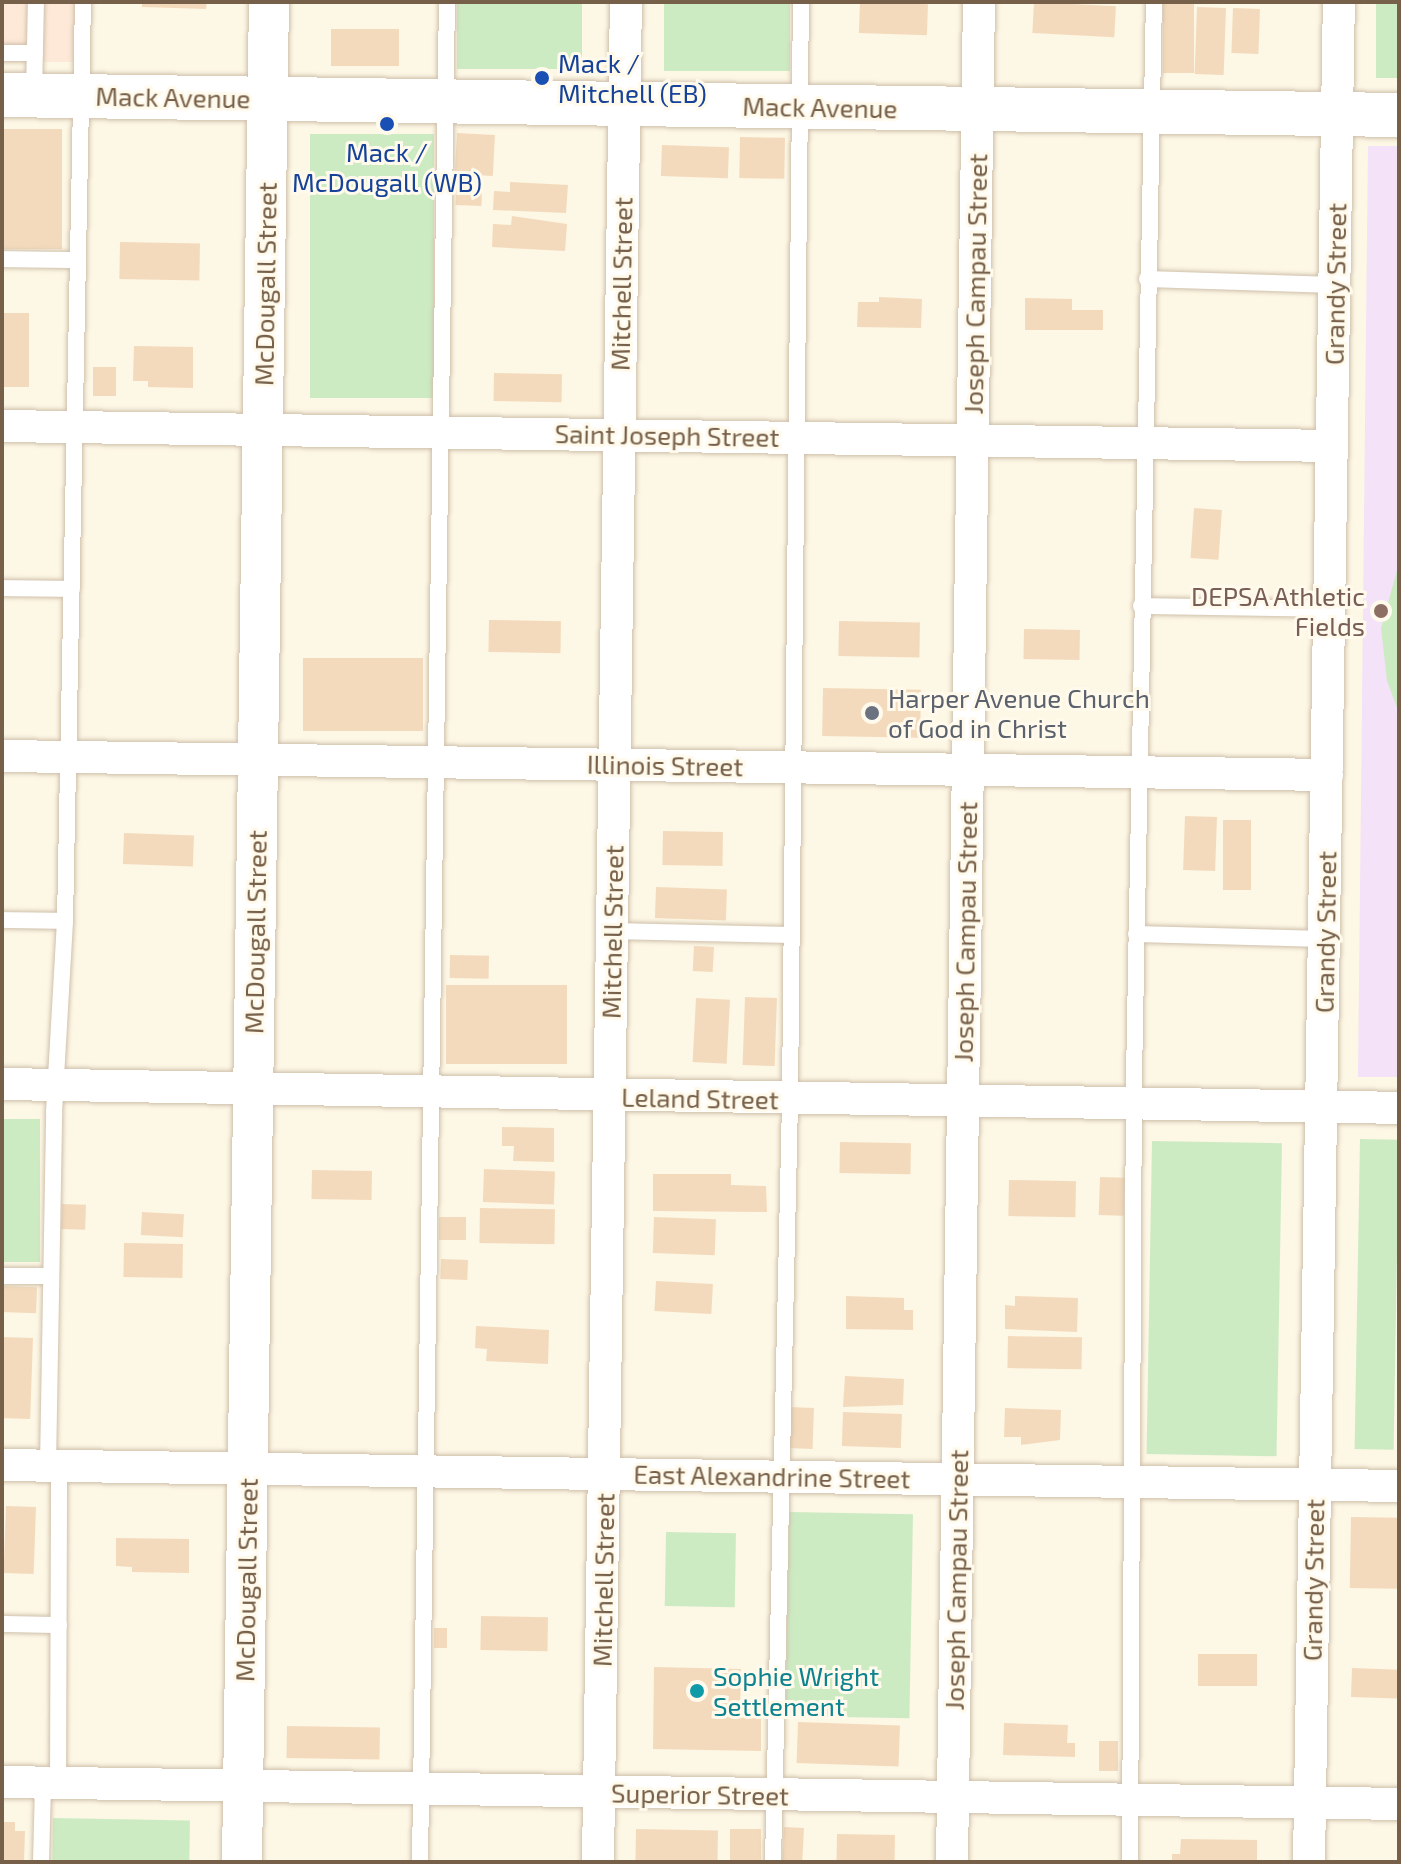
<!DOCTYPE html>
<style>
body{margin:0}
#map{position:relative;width:1401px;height:1864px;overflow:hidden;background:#fdf7e5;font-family:"Exo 2",sans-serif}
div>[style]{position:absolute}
.commercial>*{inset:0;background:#fee9d8;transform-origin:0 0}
.education>*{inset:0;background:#f4e2f9}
.green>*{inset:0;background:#cdebc3;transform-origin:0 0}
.building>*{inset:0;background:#f4dabc;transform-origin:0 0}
.roads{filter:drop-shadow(0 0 2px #cfc0ab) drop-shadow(0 0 2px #cfc0ab)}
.service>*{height:16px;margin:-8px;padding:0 8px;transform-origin:8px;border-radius:8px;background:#fff}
.minor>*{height:32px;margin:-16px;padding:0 16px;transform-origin:16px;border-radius:16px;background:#fff}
.tertiary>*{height:40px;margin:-20px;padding:0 20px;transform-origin:20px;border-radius:20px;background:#fff}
.secondary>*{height:44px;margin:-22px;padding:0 22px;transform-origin:22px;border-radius:22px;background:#fff}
.dots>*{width:22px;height:22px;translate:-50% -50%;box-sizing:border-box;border:4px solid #fffaec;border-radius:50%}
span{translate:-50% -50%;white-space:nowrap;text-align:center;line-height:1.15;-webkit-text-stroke:6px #fffaec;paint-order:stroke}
.transit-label{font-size:26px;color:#164399}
.left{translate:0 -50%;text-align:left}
.street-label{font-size:26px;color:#776049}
.education-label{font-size:26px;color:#785e54}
.right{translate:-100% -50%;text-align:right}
.worship-label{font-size:26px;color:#5b616d}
.culture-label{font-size:26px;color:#0d838f}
.frame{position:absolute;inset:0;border:4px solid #776049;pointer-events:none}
</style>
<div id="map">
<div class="commercial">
<i style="left:2px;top:2px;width:73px;height:60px"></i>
</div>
<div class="education">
<i style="clip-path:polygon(1368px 146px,1399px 146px,1399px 1077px,1358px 1077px)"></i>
</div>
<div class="green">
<i style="left:457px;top:2px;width:125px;height:67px"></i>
<i style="left:664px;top:2px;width:126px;height:69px"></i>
<i style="left:1376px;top:2px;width:23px;height:76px"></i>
<i style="left:310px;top:134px;width:124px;height:264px"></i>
<i style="clip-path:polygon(1399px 563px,1399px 713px,1387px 681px,1381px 628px)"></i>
<i style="left:2px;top:1119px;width:38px;height:143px"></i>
<i style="left:1360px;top:1139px;width:39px;height:310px;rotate:1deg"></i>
<i style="left:1152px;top:1141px;width:130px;height:313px;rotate:1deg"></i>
<i style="left:789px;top:1512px;width:124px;height:204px;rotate:1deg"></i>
<i style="left:666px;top:1532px;width:70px;height:74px;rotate:1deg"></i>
<i style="left:53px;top:1818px;width:137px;height:44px;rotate:1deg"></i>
</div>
<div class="building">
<i style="clip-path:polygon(142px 2px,207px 2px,206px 9px,142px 7px)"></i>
<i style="left:860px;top:2px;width:68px;height:31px;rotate:2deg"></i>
<i style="left:1034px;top:2px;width:82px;height:31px;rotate:3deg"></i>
<i style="left:1163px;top:2px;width:31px;height:71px"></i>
<i style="left:1197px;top:7px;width:29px;height:67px;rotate:2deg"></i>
<i style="left:1233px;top:8px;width:27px;height:45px;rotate:2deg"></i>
<i style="left:331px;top:29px;width:68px;height:37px"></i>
<i style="left:2px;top:129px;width:60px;height:120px"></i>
<i style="left:457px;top:133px;width:38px;height:41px;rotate:3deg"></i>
<i style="left:740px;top:137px;width:45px;height:41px;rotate:1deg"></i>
<i style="left:662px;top:145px;width:67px;height:31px;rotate:2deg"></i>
<i style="clip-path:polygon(510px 182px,568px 185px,566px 213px,493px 210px,494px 191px,510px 192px)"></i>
<i style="left:456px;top:189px;width:26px;height:16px;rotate:2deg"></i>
<i style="clip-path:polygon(512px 216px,567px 224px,565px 251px,492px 247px,493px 224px,511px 225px)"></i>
<i style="left:120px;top:242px;width:80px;height:37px;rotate:1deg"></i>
<i style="clip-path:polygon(879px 297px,922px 299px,921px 328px,857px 327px,858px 302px,879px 302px)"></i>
<i style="clip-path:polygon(1025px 298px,1072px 299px,1072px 310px,1103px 310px,1103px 330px,1025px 330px)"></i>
<i style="left:2px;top:313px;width:27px;height:74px"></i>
<i style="clip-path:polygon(134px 346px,193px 347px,193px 388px,148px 387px,148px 381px,133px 381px)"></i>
<i style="left:93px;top:367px;width:23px;height:29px"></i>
<i style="left:494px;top:373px;width:68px;height:28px;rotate:1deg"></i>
<i style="left:1194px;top:508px;width:28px;height:50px;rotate:4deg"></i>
<i style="left:489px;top:620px;width:72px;height:32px;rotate:1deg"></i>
<i style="left:839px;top:621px;width:81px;height:35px;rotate:1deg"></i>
<i style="left:1024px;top:629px;width:56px;height:30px;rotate:1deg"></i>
<i style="left:303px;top:658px;width:120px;height:73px"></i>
<i style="left:823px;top:688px;width:98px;height:48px;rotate:1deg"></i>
<i style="left:1185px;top:816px;width:32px;height:54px;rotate:2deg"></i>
<i style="left:1223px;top:820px;width:28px;height:70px"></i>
<i style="left:663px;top:831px;width:60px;height:34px;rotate:1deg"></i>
<i style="left:124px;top:833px;width:70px;height:31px;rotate:2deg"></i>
<i style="left:656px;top:887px;width:71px;height:31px;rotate:2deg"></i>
<i style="left:694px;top:946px;width:20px;height:25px;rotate:3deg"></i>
<i style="left:450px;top:955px;width:39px;height:23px;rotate:1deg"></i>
<i style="left:446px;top:985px;width:121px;height:79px"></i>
<i style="left:745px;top:997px;width:32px;height:68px;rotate:2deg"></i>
<i style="left:696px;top:998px;width:34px;height:64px;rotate:3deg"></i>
<i style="clip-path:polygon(502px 1127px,554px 1128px,554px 1162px,513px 1161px,514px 1146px,502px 1146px)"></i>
<i style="left:840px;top:1142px;width:71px;height:31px;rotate:1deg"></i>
<i style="left:484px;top:1169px;width:71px;height:33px;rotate:2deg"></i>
<i style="left:312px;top:1170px;width:60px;height:29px;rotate:1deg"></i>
<i style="clip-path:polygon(653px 1174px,731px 1174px,731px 1185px,766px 1186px,767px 1212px,653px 1211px)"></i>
<i style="left:1100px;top:1177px;width:25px;height:38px;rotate:2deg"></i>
<i style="left:1009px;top:1180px;width:67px;height:36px;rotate:1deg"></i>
<i style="left:62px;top:1204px;width:24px;height:25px;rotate:2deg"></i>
<i style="left:480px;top:1208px;width:75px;height:35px;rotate:1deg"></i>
<i style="left:142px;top:1212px;width:42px;height:23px;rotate:3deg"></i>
<i style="left:439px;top:1217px;width:27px;height:23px"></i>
<i style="left:654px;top:1217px;width:62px;height:36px;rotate:2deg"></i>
<i style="left:124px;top:1243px;width:59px;height:34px;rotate:1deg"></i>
<i style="left:441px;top:1259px;width:27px;height:20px;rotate:2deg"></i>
<i style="left:656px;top:1281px;width:57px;height:30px;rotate:3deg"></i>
<i style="left:2px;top:1286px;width:35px;height:26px;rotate:2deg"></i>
<i style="clip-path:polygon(846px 1296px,904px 1298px,904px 1310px,913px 1310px,913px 1330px,846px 1329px)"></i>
<i style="clip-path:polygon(1015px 1296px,1078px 1298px,1077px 1332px,1005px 1329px,1005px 1305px,1015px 1306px)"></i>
<i style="clip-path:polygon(476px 1326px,549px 1330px,548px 1364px,486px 1361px,487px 1349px,475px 1348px)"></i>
<i style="left:1008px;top:1336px;width:74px;height:32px;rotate:1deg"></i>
<i style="left:2px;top:1337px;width:31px;height:81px;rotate:2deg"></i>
<i style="clip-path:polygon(845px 1376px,904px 1379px,903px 1405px,843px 1407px)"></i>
<i style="left:788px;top:1407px;width:26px;height:41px;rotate:2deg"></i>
<i style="clip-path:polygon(1005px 1408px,1061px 1410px,1060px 1440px,1021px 1445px,1021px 1437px,1004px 1437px)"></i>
<i style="left:843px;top:1412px;width:59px;height:34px;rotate:2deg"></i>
<i style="left:6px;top:1506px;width:30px;height:67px;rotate:2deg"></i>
<i style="left:1351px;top:1517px;width:48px;height:71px;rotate:1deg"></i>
<i style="clip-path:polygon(116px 1538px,189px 1539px,189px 1573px,132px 1572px,132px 1567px,116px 1566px)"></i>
<i style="left:481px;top:1616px;width:67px;height:34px;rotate:1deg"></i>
<i style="left:434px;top:1628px;width:13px;height:20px"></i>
<i style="left:1198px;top:1654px;width:59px;height:32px"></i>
<i style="clip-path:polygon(654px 1667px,741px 1669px,740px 1714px,761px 1715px,761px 1751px,653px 1749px)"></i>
<i style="left:1352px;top:1668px;width:47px;height:29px;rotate:2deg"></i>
<i style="left:798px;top:1722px;width:102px;height:41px;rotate:2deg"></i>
<i style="clip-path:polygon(1004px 1723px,1068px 1725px,1067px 1743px,1075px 1743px,1075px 1757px,1003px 1755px)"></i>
<i style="left:287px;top:1726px;width:93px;height:32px;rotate:1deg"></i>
<i style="left:1099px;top:1741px;width:19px;height:30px"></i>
<i style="clip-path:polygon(2px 1822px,15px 1822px,15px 1831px,25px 1831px,24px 1862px,2px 1862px)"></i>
<i style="left:784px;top:1827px;width:20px;height:35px;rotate:3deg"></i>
<i style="left:636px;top:1829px;width:82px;height:33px;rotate:1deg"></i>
<i style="left:730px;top:1829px;width:31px;height:33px"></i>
<i style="left:837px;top:1834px;width:58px;height:28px;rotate:1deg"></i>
<i style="clip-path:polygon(1181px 1839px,1257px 1840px,1257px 1862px,1172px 1862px,1172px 1854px,1180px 1854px)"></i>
</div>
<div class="roads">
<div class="service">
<i style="left:2px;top:53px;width:33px"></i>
<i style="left:34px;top:94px;width:92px;rotate:-88.8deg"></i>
<i style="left:2px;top:259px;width:76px;rotate:0.8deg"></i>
<i style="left:1147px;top:279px;width:188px;rotate:1.8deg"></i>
<i style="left:2px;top:588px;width:70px;rotate:0.8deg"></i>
<i style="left:1141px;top:606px;width:189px;rotate:0.9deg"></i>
<i style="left:2px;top:920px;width:63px;rotate:0.9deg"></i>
<i style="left:612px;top:931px;width:179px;rotate:1.3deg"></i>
<i style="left:1136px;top:934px;width:189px;rotate:1.5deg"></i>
<i style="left:2px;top:1276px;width:48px"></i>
<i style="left:48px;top:1466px;width:354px;rotate:-89deg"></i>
<i style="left:54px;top:1112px;width:191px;rotate:-86.7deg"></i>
<i style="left:65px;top:921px;width:919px;rotate:-88.88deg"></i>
<i style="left:2px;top:1624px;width:57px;rotate:1deg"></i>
<i style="left:58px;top:1783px;width:317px;rotate:-89.8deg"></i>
<i style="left:41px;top:1862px;width:79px;rotate:-88.5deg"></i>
<i style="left:420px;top:1862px;width:1860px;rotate:-89.17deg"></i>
<i style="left:773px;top:1862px;width:763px;rotate:-88.72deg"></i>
<i style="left:790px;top:1099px;width:1097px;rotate:-89.43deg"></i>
<i style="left:1130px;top:1862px;width:784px;rotate:-89.71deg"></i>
<i style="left:1134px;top:1078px;width:1076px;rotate:-88.94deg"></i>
</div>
<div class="minor">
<i style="left:2px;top:426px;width:1330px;rotate:0.86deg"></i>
<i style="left:2px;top:756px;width:1325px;rotate:0.82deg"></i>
<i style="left:2px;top:1084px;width:1397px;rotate:0.98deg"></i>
<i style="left:2px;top:1465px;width:1397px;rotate:0.86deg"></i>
<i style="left:2px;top:1782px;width:1397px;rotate:0.9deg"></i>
<i style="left:598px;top:1862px;width:1860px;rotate:-89.14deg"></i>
<i style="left:952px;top:1862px;width:1860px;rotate:-89.17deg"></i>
<i style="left:1309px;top:1862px;width:1860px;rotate:-89.08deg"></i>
</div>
<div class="tertiary">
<i style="left:242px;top:1862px;width:1860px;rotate:-89.17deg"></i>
</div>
<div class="secondary">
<i style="left:2px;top:95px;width:1397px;rotate:0.82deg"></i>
</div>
</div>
<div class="dots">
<i style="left:542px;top:78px;background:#1a4fb4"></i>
<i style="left:387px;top:124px;background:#1a4fb4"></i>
<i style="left:1381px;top:611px;background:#8d6e63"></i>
<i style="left:872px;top:713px;background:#6b7280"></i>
<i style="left:697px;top:1691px;background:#0f9aa8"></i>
</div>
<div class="transit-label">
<span class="left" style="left:558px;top:78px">Mack /<br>Mitchell (EB)</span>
<span style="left:387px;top:167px">Mack /<br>McDougall (WB)</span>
</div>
<div class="street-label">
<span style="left:173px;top:97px;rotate:1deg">Mack Avenue</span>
<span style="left:820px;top:107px;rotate:1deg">Mack Avenue</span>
<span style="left:265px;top:284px;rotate:-89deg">McDougall Street</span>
<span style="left:621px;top:284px;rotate:-89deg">Mitchell Street</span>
<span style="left:975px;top:284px;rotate:-89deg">Joseph Campau Street</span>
<span style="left:1335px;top:284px;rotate:-89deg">Grandy Street</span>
<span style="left:667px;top:435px;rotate:1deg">Saint Joseph Street</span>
<span style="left:665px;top:765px;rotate:1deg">Illinois Street</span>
<span style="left:255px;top:932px;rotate:-89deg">McDougall Street</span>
<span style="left:612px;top:932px;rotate:-89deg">Mitchell Street</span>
<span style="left:965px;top:932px;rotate:-89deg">Joseph Campau Street</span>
<span style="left:1325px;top:932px;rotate:-89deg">Grandy Street</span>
<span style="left:700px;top:1098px;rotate:1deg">Leland Street</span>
<span style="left:772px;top:1476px;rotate:1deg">East Alexandrine Street</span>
<span style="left:246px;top:1580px;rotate:-89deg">McDougall Street</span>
<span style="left:603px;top:1580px;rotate:-89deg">Mitchell Street</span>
<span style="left:956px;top:1580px;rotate:-89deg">Joseph Campau Street</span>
<span style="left:1313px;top:1580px;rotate:-89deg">Grandy Street</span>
<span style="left:700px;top:1794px;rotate:1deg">Superior Street</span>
</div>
<div class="education-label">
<span class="right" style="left:1365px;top:611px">DEPSA Athletic<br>Fields</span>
</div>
<div class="worship-label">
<span class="left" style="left:888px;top:713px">Harper Avenue Church<br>of God in Christ</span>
</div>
<div class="culture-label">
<span class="left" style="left:713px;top:1691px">Sophie Wright<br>Settlement</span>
</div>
<div class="frame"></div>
</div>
